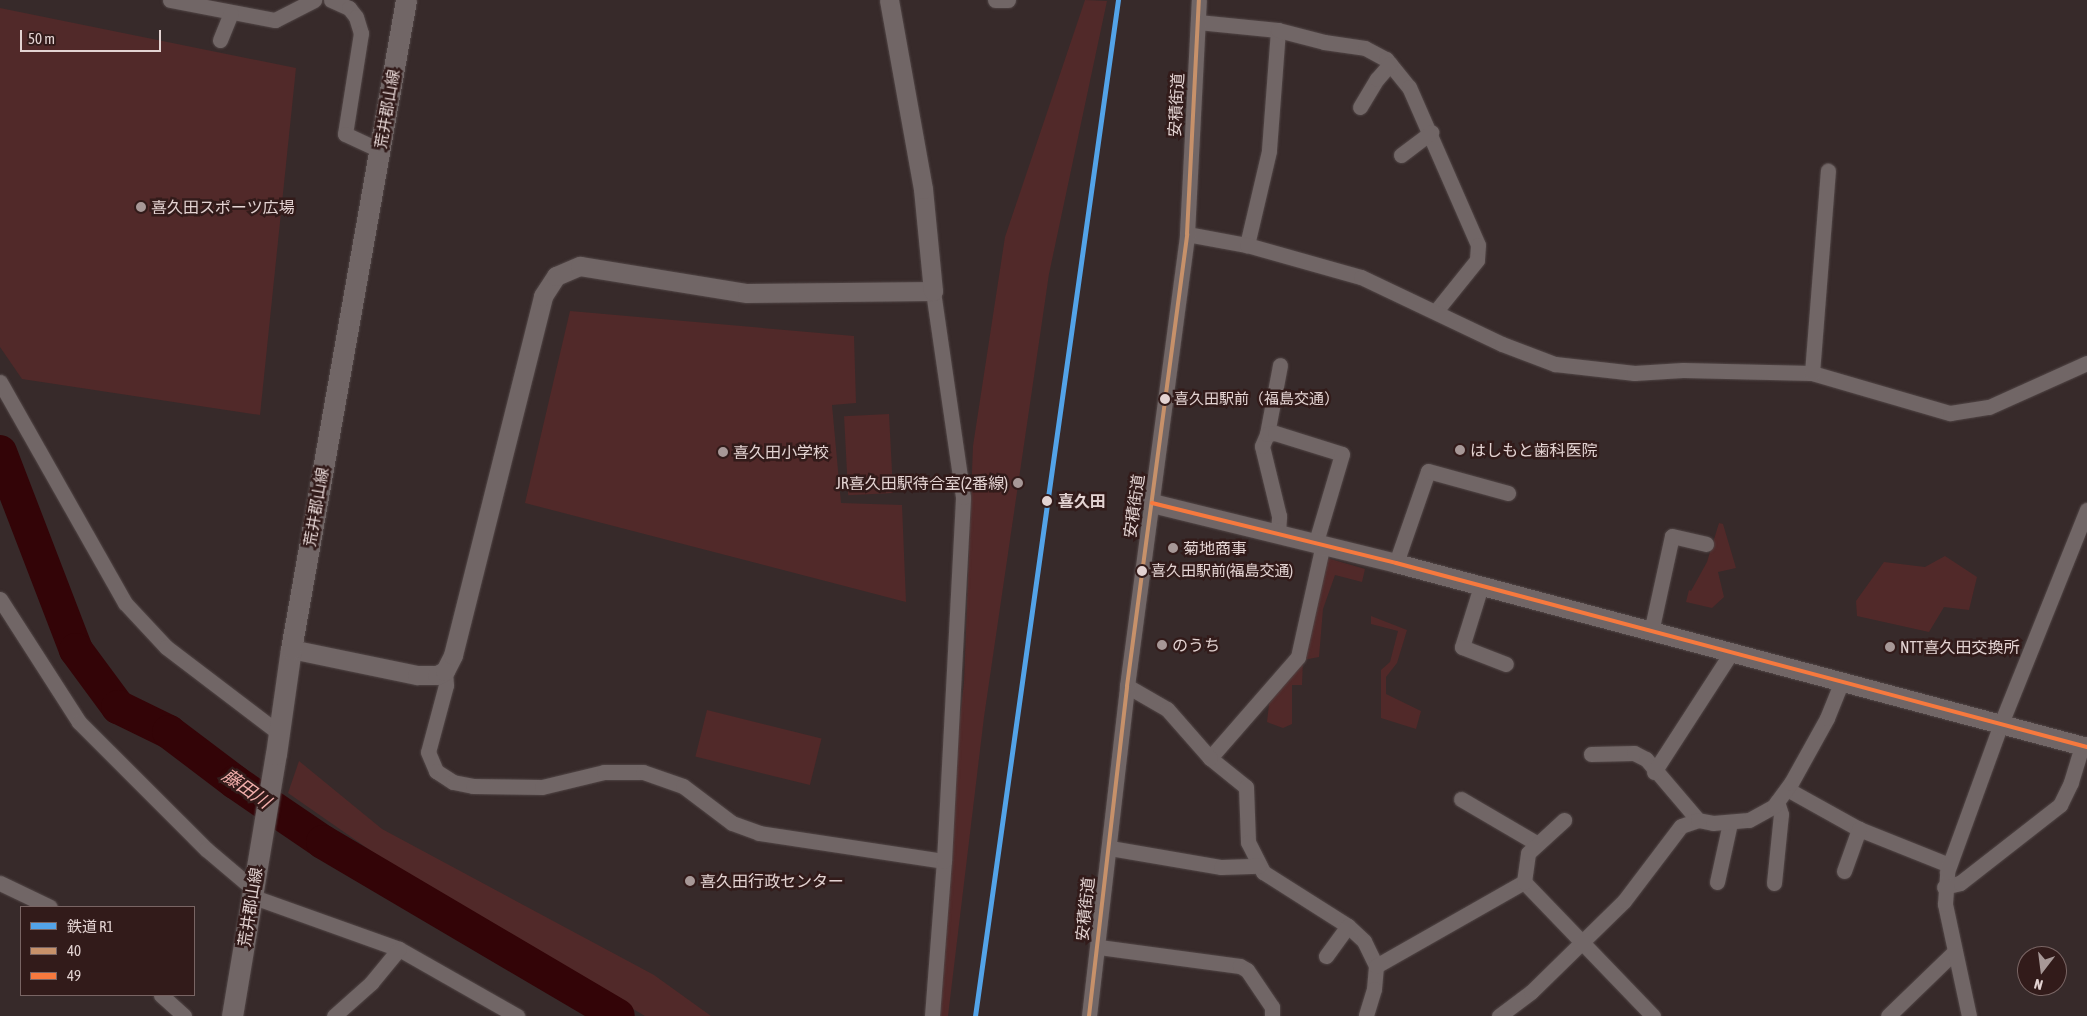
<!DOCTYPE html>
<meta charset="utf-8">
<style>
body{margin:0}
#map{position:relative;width:2087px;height:1016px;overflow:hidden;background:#372a2a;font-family:"Asap Condensed","Noto Sans JP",sans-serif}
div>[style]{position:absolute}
.green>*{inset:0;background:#512929;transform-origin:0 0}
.river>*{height:34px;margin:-17px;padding:0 17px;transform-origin:17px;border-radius:17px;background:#330407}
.roads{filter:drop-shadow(0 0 1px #514646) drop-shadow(0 0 1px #514646)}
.minor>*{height:15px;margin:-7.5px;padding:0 7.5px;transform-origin:7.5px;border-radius:7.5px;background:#716666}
.tertiary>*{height:19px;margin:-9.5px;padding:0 9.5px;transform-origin:9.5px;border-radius:9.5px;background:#716666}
.secondary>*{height:21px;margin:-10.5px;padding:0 10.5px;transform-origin:10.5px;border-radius:10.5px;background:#716666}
.bus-1>*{height:4px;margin:-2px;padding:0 2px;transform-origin:2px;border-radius:2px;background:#c7916a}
.bus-2>*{height:4px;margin:-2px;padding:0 2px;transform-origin:2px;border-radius:2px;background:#f6793e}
.rail-1>*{height:5px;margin:-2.5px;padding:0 2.5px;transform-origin:2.5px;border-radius:2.5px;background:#53a3e8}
.dots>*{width:14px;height:14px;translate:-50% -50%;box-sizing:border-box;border:2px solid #321b1a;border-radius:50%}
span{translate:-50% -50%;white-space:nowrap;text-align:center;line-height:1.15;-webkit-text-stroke:5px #321b1a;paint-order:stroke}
.bus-label{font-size:15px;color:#e3d3d2}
.left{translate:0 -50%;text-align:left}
.street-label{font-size:16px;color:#e3d3d2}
.poi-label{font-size:16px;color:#e3d3d2}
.right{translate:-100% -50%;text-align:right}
.stop-label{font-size:16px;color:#e3d3d2;font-weight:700}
.water-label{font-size:18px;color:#f3afac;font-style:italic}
.legend{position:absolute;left:20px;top:906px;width:175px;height:90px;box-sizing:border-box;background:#321b1a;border:1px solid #796564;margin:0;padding:6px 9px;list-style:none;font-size:15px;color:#e3d3d2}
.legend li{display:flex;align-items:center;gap:10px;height:25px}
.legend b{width:25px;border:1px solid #796564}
.north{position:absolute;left:2017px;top:946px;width:50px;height:50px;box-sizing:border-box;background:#321b1a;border:1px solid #796564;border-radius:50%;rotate:195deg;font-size:14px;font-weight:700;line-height:20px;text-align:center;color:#e3d3d2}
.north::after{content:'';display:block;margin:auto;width:18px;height:22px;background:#a79897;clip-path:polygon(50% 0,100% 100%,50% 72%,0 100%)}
.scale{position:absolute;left:20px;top:30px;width:141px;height:22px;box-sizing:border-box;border:2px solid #e3d3d2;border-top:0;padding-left:6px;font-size:15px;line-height:18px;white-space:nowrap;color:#e3d3d2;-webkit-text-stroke:4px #321b1a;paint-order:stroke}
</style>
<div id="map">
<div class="green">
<i style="clip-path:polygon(1085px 0,1107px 1px,1049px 274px,984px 717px,948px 1016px,926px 1016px,964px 682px,973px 446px,1005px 237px)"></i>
<i style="clip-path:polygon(0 8px,296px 68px,260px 415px,22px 379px,0 347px)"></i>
<i style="clip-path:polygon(570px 311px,854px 336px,856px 403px,832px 405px,841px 503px,902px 505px,906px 602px,525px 503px)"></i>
<i style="left:889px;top:414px;width:79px;height:45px;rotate:87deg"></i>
<i style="clip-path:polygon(1719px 523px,1723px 524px,1736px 568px,1718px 572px,1724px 597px,1712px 608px,1686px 602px,1689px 590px,1691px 591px,1707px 562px)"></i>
<i style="clip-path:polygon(1945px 556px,1977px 577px,1969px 610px,1944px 607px,1929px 632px,1857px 616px,1856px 601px,1884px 562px,1925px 567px)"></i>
<i style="clip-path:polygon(1327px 558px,1365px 569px,1362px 582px,1335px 575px,1323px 609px,1319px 657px,1303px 660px,1302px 685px,1292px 685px,1292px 724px,1283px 728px,1267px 722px,1269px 704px,1302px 655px)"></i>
<i style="clip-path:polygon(1371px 616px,1407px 630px,1397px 663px,1386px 677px,1386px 694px,1421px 711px,1416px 729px,1381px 718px,1381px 670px,1390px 662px,1398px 631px,1371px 624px)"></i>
<i style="left:707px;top:710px;width:118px;height:48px;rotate:14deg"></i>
<i style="clip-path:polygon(299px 761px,382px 829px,654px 975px,711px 1016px,645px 1016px,400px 871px,288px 793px)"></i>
</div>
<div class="river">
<i style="left:0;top:452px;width:212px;rotate:69deg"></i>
<i style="left:76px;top:650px;width:71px;rotate:53.6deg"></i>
<i style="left:118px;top:707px;width:57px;rotate:26.1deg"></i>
<i style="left:169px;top:732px;width:83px;rotate:37.1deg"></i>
<i style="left:235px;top:782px;width:107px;rotate:34.3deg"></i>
<i style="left:323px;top:842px;width:342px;rotate:30.5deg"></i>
</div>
<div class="roads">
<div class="minor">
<i style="left:170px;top:0;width:107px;rotate:10.8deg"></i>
<i style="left:275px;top:20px;width:44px;rotate:-27.1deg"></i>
<i style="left:331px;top:0;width:20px;rotate:24deg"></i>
<i style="left:349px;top:8px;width:11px;rotate:52deg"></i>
<i style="left:356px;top:17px;width:17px;rotate:73deg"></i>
<i style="left:361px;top:33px;width:102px;rotate:99deg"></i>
<i style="left:345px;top:134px;width:38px;rotate:25deg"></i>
<i style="left:995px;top:0;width:13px"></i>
<i style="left:1198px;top:22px;width:80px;rotate:5.7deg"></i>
<i style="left:1278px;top:30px;width:121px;rotate:94.3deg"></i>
<i style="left:1269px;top:151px;width:97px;rotate:103.2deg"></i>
<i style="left:1278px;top:30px;width:48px;rotate:14.6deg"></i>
<i style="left:1324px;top:42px;width:41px;rotate:8.3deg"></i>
<i style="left:1365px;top:48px;width:24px;rotate:28deg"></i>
<i style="left:1386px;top:59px;width:36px;rotate:51deg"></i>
<i style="left:1409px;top:87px;width:172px;rotate:66.4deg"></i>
<i style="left:1478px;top:245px;width:15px;rotate:94deg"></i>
<i style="left:1477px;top:260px;width:65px;rotate:128.8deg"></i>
<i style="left:220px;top:40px;width:29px;rotate:-68deg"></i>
<i style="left:1360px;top:107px;width:33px;rotate:-59deg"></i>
<i style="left:1377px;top:79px;width:20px;rotate:-49deg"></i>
<i style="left:1401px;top:155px;width:38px;rotate:-37deg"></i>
<i style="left:1187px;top:234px;width:61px;rotate:10.4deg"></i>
<i style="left:1247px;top:245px;width:118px;rotate:15.7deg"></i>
<i style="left:1361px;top:277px;width:156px;rotate:25.4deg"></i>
<i style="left:1502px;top:344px;width:57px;rotate:20.7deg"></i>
<i style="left:1555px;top:364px;width:80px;rotate:6.5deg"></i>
<i style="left:1634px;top:373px;width:49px;rotate:-3.5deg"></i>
<i style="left:1683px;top:370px;width:129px;rotate:1.3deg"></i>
<i style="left:1812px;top:373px;width:144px;rotate:16.2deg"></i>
<i style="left:1950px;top:413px;width:39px;rotate:-9deg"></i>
<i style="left:1989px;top:407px;width:107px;rotate:-24.2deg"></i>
<i style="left:1812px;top:373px;width:203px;rotate:-85.5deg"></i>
<i style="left:0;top:382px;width:254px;rotate:60.5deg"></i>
<i style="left:125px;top:603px;width:60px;rotate:47deg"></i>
<i style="left:166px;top:647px;width:142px;rotate:37.3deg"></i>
<i style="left:1267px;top:434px;width:70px;rotate:-79.3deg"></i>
<i style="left:1278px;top:532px;width:16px;rotate:-86deg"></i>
<i style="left:1279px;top:516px;width:72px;rotate:-103.7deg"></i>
<i style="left:1262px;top:446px;width:13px;rotate:-67deg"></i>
<i style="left:1267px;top:434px;width:8px;rotate:-7deg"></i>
<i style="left:1275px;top:433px;width:70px;rotate:17.4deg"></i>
<i style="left:1342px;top:454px;width:92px;rotate:106.5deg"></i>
<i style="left:1323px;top:544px;width:116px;rotate:102.5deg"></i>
<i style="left:1298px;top:657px;width:134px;rotate:131.1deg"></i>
<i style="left:1210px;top:758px;width:46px;rotate:38.9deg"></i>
<i style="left:1246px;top:787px;width:55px;rotate:87.9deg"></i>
<i style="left:1248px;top:842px;width:34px;rotate:63deg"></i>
<i style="left:1263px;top:872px;width:101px;rotate:32.4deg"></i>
<i style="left:1348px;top:926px;width:22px;rotate:43deg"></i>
<i style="left:1364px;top:941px;width:28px;rotate:64deg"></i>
<i style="left:1376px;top:966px;width:23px;rotate:95deg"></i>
<i style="left:1374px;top:989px;width:28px;rotate:107deg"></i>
<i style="left:1396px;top:563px;width:97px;rotate:-70.8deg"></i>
<i style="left:1428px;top:471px;width:83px;rotate:15.4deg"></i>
<i style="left:1481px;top:586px;width:64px;rotate:107.3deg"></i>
<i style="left:1462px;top:647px;width:47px;rotate:21.1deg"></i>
<i style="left:0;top:599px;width:146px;rotate:57.3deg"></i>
<i style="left:79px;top:722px;width:180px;rotate:45deg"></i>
<i style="left:206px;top:849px;width:60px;rotate:40.3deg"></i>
<i style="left:1651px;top:632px;width:98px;rotate:-77.7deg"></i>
<i style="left:1672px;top:536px;width:35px;rotate:13deg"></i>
<i style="left:445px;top:671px;width:14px;rotate:86deg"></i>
<i style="left:446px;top:685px;width:69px;rotate:105deg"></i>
<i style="left:428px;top:752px;width:21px;rotate:67deg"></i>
<i style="left:436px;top:771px;width:20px;rotate:33deg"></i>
<i style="left:453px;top:782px;width:20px;rotate:11deg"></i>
<i style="left:473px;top:786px;width:69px;rotate:0.8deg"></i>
<i style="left:542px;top:787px;width:64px;rotate:-13.6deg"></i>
<i style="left:604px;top:772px;width:39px"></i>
<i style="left:643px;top:772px;width:42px;rotate:19.3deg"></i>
<i style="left:683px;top:786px;width:61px;rotate:37.1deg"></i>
<i style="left:732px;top:823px;width:29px;rotate:20deg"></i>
<i style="left:759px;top:833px;width:187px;rotate:8.6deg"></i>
<i style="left:1127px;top:686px;width:46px;rotate:29.9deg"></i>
<i style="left:1167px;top:709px;width:65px;rotate:48.7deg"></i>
<i style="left:1591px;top:754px;width:43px;rotate:-1.3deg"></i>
<i style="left:1634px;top:753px;width:13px;rotate:27deg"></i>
<i style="left:1646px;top:759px;width:80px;rotate:49.6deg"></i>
<i style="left:1654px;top:772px;width:142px;rotate:-57.1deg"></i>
<i style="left:1787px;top:789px;width:82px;rotate:29.1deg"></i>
<i style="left:1859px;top:829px;width:97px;rotate:21.8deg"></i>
<i style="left:1461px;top:799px;width:87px;rotate:30.4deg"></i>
<i style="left:1110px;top:848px;width:113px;rotate:9.7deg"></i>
<i style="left:1221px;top:867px;width:38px;rotate:-2deg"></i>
<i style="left:1844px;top:871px;width:45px;rotate:-70.3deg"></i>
<i style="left:1524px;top:882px;width:186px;rotate:46.1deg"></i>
<i style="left:1717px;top:882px;width:60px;rotate:-77.6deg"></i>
<i style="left:0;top:883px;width:55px;rotate:25.6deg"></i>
<i style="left:1774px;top:883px;width:69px;rotate:-84.2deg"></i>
<i style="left:1781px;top:814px;width:13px;rotate:-108deg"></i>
<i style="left:1944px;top:887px;width:16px;rotate:-14deg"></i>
<i style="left:1960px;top:883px;width:127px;rotate:-38deg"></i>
<i style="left:2060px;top:805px;width:25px;rotate:-64deg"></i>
<i style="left:2071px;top:782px;width:38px;rotate:-73deg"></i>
<i style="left:251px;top:896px;width:157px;rotate:19.7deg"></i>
<i style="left:399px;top:949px;width:136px;rotate:29.6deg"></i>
<i style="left:1099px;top:947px;width:142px;rotate:7.7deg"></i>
<i style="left:1240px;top:966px;width:8px;rotate:30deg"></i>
<i style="left:1247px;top:970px;width:45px;rotate:56deg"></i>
<i style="left:1272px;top:1007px;width:9px;rotate:90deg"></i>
<i style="left:1326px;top:956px;width:37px;rotate:-54deg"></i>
<i style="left:1376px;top:966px;width:170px;rotate:-29.6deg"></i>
<i style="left:1524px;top:882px;width:29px;rotate:-82deg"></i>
<i style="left:1528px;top:853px;width:49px;rotate:-42.5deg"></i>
<i style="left:161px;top:995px;width:31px;rotate:42deg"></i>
<i style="left:334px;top:1016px;width:50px;rotate:-41.7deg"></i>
<i style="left:371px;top:983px;width:44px;rotate:-50.5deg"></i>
<i style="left:932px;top:1016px;width:155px;rotate:-85.6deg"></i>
<i style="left:944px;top:861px;width:364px;rotate:-87deg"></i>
<i style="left:963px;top:497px;width:208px;rotate:-98.3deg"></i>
<i style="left:1089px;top:1016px;width:332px;rotate:-83.4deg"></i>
<i style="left:1127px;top:686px;width:456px;rotate:-82.4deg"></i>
<i style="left:1187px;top:234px;width:234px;rotate:-87.1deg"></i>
<i style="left:1499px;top:1016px;width:40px;rotate:-37deg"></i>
<i style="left:1531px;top:992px;width:130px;rotate:-44.4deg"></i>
<i style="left:1624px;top:901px;width:94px;rotate:-52.8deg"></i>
<i style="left:1681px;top:826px;width:18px;rotate:-19deg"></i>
<i style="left:1698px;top:820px;width:15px;rotate:11deg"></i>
<i style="left:1713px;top:823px;width:36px;rotate:-5deg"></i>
<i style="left:1749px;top:820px;width:29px;rotate:-29deg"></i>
<i style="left:1774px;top:806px;width:29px;rotate:-54deg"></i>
<i style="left:1791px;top:783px;width:74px;rotate:-61deg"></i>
<i style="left:1827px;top:718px;width:38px;rotate:-68deg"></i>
<i style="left:1888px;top:1016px;width:93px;rotate:-44.1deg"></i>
<i style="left:1969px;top:1016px;width:115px;rotate:-102.1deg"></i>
<i style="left:1945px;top:904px;width:32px;rotate:-86deg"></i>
<i style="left:1947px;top:872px;width:155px;rotate:-70deg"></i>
<i style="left:2000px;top:726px;width:233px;rotate:-68.1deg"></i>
</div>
<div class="tertiary">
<i style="left:1152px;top:503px;width:251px;rotate:13.8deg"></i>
<i style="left:1396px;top:563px;width:715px;rotate:14.91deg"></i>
<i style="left:291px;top:649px;width:129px;rotate:11.7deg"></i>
<i style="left:417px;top:675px;width:20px"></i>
<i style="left:437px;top:675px;width:9px;rotate:-27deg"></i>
<i style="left:445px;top:671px;width:18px;rotate:-63deg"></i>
<i style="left:453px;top:655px;width:370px;rotate:-75.9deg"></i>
<i style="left:543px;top:296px;width:24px;rotate:-57deg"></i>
<i style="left:556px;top:276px;width:26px;rotate:-23deg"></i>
<i style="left:580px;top:266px;width:169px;rotate:9.2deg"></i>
<i style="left:747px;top:293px;width:186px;rotate:-0.6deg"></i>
<i style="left:933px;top:291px;width:102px;rotate:-95.6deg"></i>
<i style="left:923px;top:189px;width:192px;rotate:-100.2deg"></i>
</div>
<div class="secondary">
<i style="left:232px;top:1016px;width:266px;rotate:-80.5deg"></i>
<i style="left:276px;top:754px;width:106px;rotate:-81.9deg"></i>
<i style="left:291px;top:649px;width:659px;rotate:-79.95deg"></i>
</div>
</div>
<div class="bus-1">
<i style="left:1089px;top:1016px;width:332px;rotate:-83.4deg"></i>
<i style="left:1127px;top:686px;width:456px;rotate:-82.4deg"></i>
<i style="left:1187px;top:234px;width:234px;rotate:-87.1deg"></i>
</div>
<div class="bus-2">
<i style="left:1152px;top:503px;width:251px;rotate:13.8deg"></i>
<i style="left:1396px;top:563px;width:715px;rotate:14.91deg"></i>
</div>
<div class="rail-1">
<i style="left:975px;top:1016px;width:1026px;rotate:-81.99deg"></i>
</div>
<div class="dots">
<i style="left:141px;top:207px;background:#a79897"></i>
<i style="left:1165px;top:399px;background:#e3d3d2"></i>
<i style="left:1460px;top:450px;background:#a79897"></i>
<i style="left:723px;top:452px;background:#a79897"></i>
<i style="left:1018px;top:483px;background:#a79897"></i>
<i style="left:1047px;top:501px;background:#e3d3d2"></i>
<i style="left:1173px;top:548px;background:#a79897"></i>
<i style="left:1142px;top:571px;background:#e3d3d2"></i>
<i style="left:1162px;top:645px;background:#a79897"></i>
<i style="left:1890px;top:647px;background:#a79897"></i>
<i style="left:690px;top:881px;background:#a79897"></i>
</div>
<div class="bus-label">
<span class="left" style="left:1174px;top:399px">喜久田駅前（福島交通）</span>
<span class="left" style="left:1151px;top:571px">喜久田駅前(福島交通)</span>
</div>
<div class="street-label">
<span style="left:1176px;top:105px;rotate:-87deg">安積街道</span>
<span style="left:387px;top:109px;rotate:-80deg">荒井郡山線</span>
<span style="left:1134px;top:506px;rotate:-82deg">安積街道</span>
<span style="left:316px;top:507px;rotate:-80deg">荒井郡山線</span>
<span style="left:250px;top:907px;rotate:-81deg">荒井郡山線</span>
<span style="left:1085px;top:909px;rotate:-84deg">安積街道</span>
</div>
<div class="poi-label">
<span class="left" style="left:151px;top:207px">喜久田スポーツ広場</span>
<span class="left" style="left:1470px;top:450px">はしもと歯科医院</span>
<span class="left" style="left:733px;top:452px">喜久田小学校</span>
<span class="right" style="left:1008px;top:483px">JR喜久田駅待合室(2番線)</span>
<span class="left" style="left:1183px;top:548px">菊地商事</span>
<span class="left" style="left:1172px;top:645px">のうち</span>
<span class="left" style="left:1900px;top:647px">NTT喜久田交換所</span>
<span class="left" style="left:700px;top:881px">喜久田行政センター</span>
</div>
<div class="stop-label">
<span class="left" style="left:1058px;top:501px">喜久田</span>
</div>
<div class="water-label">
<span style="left:246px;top:789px;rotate:35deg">藤田川</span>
</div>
<ul class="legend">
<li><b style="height:6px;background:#53a3e8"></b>鉄道 R1</li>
<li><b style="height:6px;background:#c7916a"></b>40</li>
<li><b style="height:6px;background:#f6793e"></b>49</li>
</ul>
<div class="north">N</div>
<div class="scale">50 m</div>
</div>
